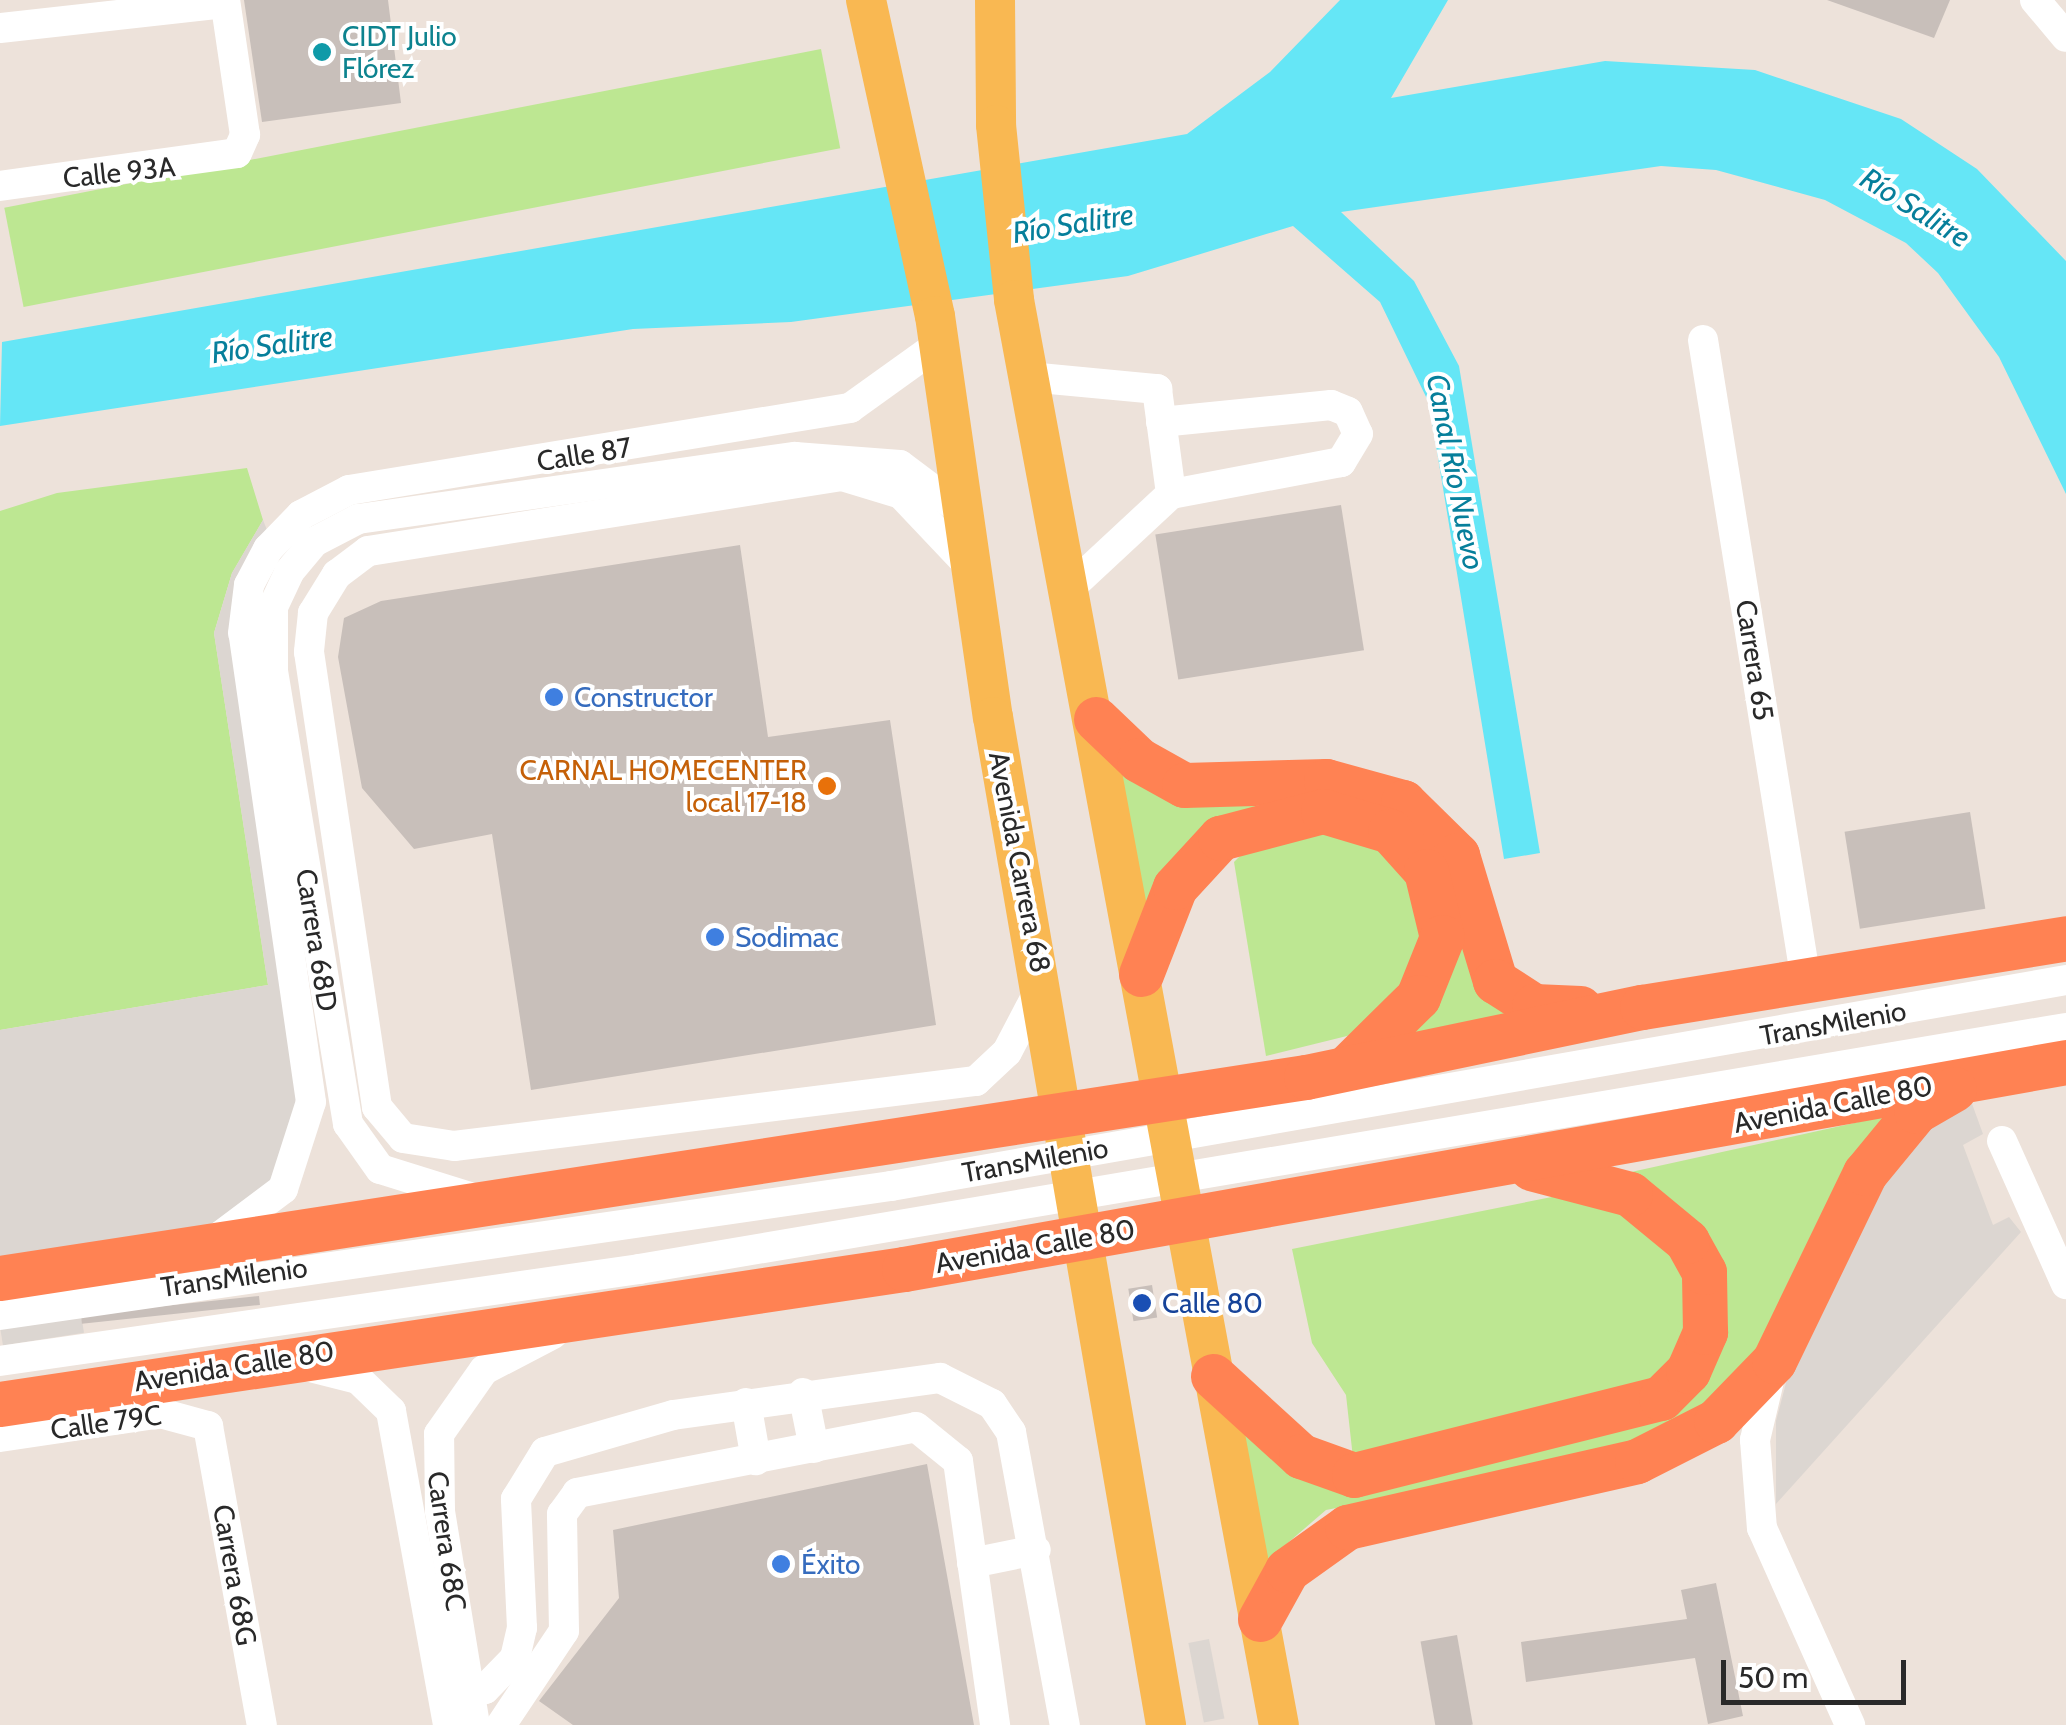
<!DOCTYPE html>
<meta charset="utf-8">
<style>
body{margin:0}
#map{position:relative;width:2066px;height:1725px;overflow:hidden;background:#ede2da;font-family:Cabin,sans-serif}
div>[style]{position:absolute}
.green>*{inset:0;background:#bde792;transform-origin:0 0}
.plaza>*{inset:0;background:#dcd6d1;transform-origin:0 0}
.water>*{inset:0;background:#65e6f6}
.building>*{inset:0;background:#c8bfba;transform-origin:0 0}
.minor>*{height:30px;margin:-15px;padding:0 15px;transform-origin:15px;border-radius:15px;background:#fff}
.major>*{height:40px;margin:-20px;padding:0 20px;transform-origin:20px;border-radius:20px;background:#f9b852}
.highway>*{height:45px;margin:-22.5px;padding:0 22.5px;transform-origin:22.5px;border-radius:22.5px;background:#ff8253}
.dots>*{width:28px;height:28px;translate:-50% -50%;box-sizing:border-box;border:5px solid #fff;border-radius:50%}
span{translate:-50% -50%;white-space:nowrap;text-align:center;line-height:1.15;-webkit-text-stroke:8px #fff;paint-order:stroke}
.culture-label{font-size:28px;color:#0d838f}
.left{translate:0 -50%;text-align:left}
.street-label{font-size:28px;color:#292929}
.shop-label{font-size:28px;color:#366cbe}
.food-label{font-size:28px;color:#c56008}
.right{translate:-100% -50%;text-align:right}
.transit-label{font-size:28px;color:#164399}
.water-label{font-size:30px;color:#067f9b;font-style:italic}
.scale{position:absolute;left:1721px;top:1660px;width:185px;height:45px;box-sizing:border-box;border:5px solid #292929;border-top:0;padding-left:12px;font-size:30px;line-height:35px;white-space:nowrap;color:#292929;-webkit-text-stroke:8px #fff;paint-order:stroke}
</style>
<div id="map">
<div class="green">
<i style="left:821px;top:49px;width:101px;height:832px;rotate:79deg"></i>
<i style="clip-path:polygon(247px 468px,263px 520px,232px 573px,214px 633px,268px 985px,0 1030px,0 511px,57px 493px)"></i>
<i style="clip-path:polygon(1115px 750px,1221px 806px,1264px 806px,1145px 905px)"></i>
<i style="clip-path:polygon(1352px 830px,1417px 879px,1421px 961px,1355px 1034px,1266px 1056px,1234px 862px,1260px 836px)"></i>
<i style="clip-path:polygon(1459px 931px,1472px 979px,1517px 1019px,1394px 1038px)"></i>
<i style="clip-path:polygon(1886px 1116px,1765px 1337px,1713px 1406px,1611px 1455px,1326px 1510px,1262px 1565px,1235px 1414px,1284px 1459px,1628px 1427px,1721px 1347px,1727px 1312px,1722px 1274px,1622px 1174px)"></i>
<i style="clip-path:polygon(1577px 1192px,1608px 1198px,1682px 1252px,1692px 1336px,1637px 1394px,1353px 1458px,1346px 1395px,1312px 1343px,1292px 1249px)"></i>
</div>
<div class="plaza">
<i style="clip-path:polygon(263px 520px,269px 535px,237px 590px,301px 1083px,291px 1151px,258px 1201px,204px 1228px,0 1258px,0 1030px,268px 985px,214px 633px,232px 573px)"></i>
<i style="clip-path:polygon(1971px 1101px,1983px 1134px,1963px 1145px,1993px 1225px,2009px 1217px,2021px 1232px,1776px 1504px,1776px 1421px,1792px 1360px,1886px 1168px,1910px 1137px)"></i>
<i style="left:81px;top:1314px;width:19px;height:82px;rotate:81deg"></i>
<i style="left:1209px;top:1639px;width:81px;height:21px;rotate:79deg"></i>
</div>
<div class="water">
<i style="clip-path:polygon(1340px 0,1448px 0,1391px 98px,1605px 61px,1755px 70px,1901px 119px,1977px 169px,2066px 261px,2066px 494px,1999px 357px,1938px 273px,1906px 243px,1825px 200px,1716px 170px,1661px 166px,1341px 212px,1414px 281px,1459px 366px,1540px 853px,1504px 859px,1429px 403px,1380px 302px,1293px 226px,1128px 276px,791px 322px,633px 329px,0 426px,2px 342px,1187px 134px,1270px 72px)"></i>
</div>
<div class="building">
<i style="clip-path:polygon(244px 0,388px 0,401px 103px,262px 122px)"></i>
<i style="clip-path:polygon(1827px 0,1950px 0,1934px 38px)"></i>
<i style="left:1341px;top:505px;width:147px;height:188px;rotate:81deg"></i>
<i style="clip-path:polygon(740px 545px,768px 737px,890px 720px,936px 1025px,531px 1090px,492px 834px,414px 849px,362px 788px,338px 657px,344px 618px,381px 601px)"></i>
<i style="left:1970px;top:812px;width:98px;height:127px;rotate:81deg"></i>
<i style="left:1152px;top:1285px;width:33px;height:24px;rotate:81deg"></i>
<i style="left:259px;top:1296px;width:9px;height:179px;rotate:84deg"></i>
<i style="clip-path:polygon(927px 1464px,974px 1725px,573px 1725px,539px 1701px,619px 1598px,613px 1530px)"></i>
<i style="clip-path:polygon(1716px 1583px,1743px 1716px,1708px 1724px,1695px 1658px,1526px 1682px,1521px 1642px,1687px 1619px,1681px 1590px)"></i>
<i style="left:1457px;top:1635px;width:91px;height:37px;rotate:80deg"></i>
</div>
<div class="minor">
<i style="left:2035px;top:0;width:48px;rotate:50deg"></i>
<i style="left:0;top:28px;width:226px;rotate:-6.3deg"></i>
<i style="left:0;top:186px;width:239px;rotate:-7.9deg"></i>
<i style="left:237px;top:153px;width:20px;rotate:-66deg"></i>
<i style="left:245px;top:135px;width:136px;rotate:-98.4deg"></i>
<i style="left:1703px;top:340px;width:649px;rotate:80.87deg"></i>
<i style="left:1029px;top:377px;width:129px;rotate:5.4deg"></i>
<i style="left:1157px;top:389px;width:106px;rotate:82.4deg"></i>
<i style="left:1171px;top:494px;width:138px;rotate:137.1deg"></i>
<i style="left:1161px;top:422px;width:171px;rotate:-5.7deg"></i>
<i style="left:1331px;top:405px;width:18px;rotate:22deg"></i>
<i style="left:1348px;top:412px;width:24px;rotate:66deg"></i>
<i style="left:1358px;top:434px;width:33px;rotate:121deg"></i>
<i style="left:1341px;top:462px;width:173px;rotate:169.3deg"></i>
<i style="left:972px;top:569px;width:103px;rotate:-133.4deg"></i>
<i style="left:901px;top:494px;width:62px;rotate:-163deg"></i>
<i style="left:842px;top:476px;width:480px;rotate:171deg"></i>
<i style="left:368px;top:551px;width:39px;rotate:143deg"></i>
<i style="left:337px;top:574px;width:46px;rotate:121.6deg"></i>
<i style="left:313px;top:613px;width:39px;rotate:96deg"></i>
<i style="left:309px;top:652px;width:460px;rotate:81.5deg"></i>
<i style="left:377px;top:1107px;width:40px;rotate:50deg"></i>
<i style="left:403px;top:1138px;width:52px;rotate:8.9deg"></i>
<i style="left:454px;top:1146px;width:526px;rotate:-7.1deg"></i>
<i style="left:976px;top:1081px;width:42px;rotate:-43.1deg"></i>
<i style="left:1007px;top:1052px;width:76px;rotate:-62.4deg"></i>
<i style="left:2002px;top:1141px;width:157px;rotate:65.9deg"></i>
<i style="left:470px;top:1197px;width:94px;rotate:-162.7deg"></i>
<i style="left:380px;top:1169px;width:55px;rotate:-125.4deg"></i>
<i style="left:348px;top:1124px;width:460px;rotate:-99.4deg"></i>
<i style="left:273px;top:670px;width:63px;rotate:-90deg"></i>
<i style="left:273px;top:607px;width:38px;rotate:-65deg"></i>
<i style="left:289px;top:572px;width:39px;rotate:-50deg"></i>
<i style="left:314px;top:542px;width:50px;rotate:-27.6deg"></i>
<i style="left:358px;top:519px;width:441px;rotate:-8.1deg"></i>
<i style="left:795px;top:457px;width:105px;rotate:4.4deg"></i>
<i style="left:900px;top:465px;width:80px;rotate:36.9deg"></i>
<i style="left:219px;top:1237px;width:80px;rotate:-36.9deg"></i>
<i style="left:283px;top:1189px;width:91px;rotate:-72.2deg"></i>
<i style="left:311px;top:1102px;width:474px;rotate:-98.2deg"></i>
<i style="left:243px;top:633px;width:48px;rotate:-82.9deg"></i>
<i style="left:249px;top:585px;width:41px;rotate:-62.2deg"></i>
<i style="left:268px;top:549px;width:47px;rotate:-45.9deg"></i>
<i style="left:301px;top:515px;width:54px;rotate:-27.5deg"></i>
<i style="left:349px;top:490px;width:508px;rotate:-9.3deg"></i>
<i style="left:850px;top:408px;width:110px;rotate:-35.7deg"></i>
<i style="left:0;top:1315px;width:900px;rotate:-8.24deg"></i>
<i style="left:891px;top:1186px;width:1193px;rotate:-9.94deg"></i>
<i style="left:0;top:1361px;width:646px;rotate:-8.19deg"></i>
<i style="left:639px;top:1269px;width:1447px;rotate:-9.59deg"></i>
<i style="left:310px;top:1367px;width:49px;rotate:14deg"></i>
<i style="left:358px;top:1379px;width:46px;rotate:44.1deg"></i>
<i style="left:391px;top:1411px;width:319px;rotate:79.7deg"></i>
<i style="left:1772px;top:1368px;width:74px;rotate:103.3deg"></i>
<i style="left:1755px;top:1440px;width:88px;rotate:85.5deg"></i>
<i style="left:1762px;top:1528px;width:216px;rotate:65.9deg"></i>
<i style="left:803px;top:1393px;width:56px;rotate:78.7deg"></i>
<i style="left:746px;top:1403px;width:58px;rotate:80deg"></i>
<i style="left:0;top:1437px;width:162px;rotate:-8.5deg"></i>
<i style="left:160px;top:1413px;width:50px;rotate:15.2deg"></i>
<i style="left:208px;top:1426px;width:304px;rotate:79.8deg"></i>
<i style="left:972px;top:1563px;width:65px;rotate:-11.5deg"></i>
<i style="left:444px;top:1700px;width:42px;rotate:-15deg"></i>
<i style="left:485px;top:1689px;width:43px;rotate:-45.9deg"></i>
<i style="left:515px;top:1658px;width:31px;rotate:-77deg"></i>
<i style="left:522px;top:1628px;width:129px;rotate:-92.7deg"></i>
<i style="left:516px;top:1499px;width:55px;rotate:-58.3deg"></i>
<i style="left:545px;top:1452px;width:133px;rotate:-16.1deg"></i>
<i style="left:673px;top:1415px;width:270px;rotate:-7.9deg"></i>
<i style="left:940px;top:1378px;width:58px;rotate:26.6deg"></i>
<i style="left:992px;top:1404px;width:34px;rotate:56deg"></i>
<i style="left:1011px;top:1432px;width:298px;rotate:79.6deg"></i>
<i style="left:475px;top:1725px;width:217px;rotate:-99.3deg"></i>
<i style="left:440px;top:1511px;width:77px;rotate:-90.7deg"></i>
<i style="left:439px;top:1434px;width:78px;rotate:-54.9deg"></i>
<i style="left:484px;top:1370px;width:78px;rotate:-27.6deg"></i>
<i style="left:501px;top:1725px;width:113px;rotate:-56.2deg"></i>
<i style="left:564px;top:1631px;width:117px;rotate:-91deg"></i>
<i style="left:562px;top:1514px;width:26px;rotate:-54deg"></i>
<i style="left:577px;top:1493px;width:345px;rotate:-11deg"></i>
<i style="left:916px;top:1427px;width:54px;rotate:39deg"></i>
<i style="left:958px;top:1461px;width:267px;rotate:82deg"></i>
</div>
<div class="major">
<i style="left:866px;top:0;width:323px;rotate:77.7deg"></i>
<i style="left:935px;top:316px;width:405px;rotate:81.8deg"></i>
<i style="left:993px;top:717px;width:1023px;rotate:80.26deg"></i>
<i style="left:995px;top:0;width:125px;rotate:89.5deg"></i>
<i style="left:996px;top:125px;width:176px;rotate:84.1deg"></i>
<i style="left:1014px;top:300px;width:1449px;rotate:79.47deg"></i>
</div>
<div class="highway">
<i style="left:1096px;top:719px;width:59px;rotate:43.6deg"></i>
<i style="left:1139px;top:760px;width:51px;rotate:29.1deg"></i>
<i style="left:1184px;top:785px;width:142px;rotate:-1.6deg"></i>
<i style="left:1326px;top:781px;width:80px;rotate:15.3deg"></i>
<i style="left:1403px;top:802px;width:76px;rotate:44.5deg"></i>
<i style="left:1457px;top:855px;width:132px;rotate:73.2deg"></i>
<i style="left:1495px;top:981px;width:46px;rotate:32.7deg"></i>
<i style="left:1534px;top:1006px;width:46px;rotate:2.5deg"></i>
<i style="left:1141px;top:974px;width:93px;rotate:-68.7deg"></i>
<i style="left:1175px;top:887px;width:67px;rotate:-47.4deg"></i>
<i style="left:1220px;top:838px;width:106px;rotate:-14.7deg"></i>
<i style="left:1323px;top:811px;width:70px;rotate:16.6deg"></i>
<i style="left:1390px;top:831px;width:54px;rotate:48deg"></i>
<i style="left:1426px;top:871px;width:68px;rotate:76.4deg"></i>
<i style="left:1442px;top:937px;width:65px;rotate:111.8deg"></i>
<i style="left:1418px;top:997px;width:101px;rotate:135.4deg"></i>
<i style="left:0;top:1278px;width:1321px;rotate:-8.75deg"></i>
<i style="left:1306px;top:1077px;width:343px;rotate:-11.8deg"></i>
<i style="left:1642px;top:1007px;width:430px;rotate:-9.2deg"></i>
<i style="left:1213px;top:1376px;width:119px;rotate:42.3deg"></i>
<i style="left:1301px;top:1456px;width:56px;rotate:19.7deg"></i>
<i style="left:1354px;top:1475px;width:317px;rotate:-14.1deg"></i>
<i style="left:1661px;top:1398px;width:38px;rotate:-45deg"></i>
<i style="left:1688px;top:1371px;width:43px;rotate:-66.4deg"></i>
<i style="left:1705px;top:1332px;width:60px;rotate:-91deg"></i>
<i style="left:1704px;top:1272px;width:35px;rotate:-119deg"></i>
<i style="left:1687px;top:1241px;width:74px;rotate:-140.5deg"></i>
<i style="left:1630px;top:1194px;width:102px;rotate:-165.3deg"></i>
<i style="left:0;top:1404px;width:914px;rotate:-8.49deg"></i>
<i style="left:904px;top:1269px;width:1180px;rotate:-10.1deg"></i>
<i style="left:1260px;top:1619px;width:56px;rotate:-61.1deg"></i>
<i style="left:1287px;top:1570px;width:74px;rotate:-35.6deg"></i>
<i style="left:1347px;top:1527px;width:297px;rotate:-12.8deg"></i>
<i style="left:1637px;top:1461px;width:89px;rotate:-26.9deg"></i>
<i style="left:1716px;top:1421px;width:83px;rotate:-46deg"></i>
<i style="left:1774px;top:1361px;width:209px;rotate:-64.2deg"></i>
<i style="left:1865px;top:1173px;width:80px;rotate:-50.6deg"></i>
<i style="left:1916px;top:1111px;width:44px;rotate:-30.1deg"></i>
</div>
<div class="dots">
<i style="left:322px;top:52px;background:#0f9aa8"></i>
<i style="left:554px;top:697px;background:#3f7fe0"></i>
<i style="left:827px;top:786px;background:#e8710a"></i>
<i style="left:715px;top:937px;background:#3f7fe0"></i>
<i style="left:1142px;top:1303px;background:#1a4fb4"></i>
<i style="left:781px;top:1564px;background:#3f7fe0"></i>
</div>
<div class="culture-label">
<span class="left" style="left:342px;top:52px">CIDT Julio<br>Flórez</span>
</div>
<div class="street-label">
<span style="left:119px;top:172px;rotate:-6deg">Calle 93A</span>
<span style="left:584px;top:454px;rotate:-9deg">Calle 87</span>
<span style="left:1755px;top:660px;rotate:81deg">Carrera 65</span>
<span style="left:1020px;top:862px;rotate:79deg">Avenida Carrera 68</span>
<span style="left:317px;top:940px;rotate:81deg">Carrera 68D</span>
<span style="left:1833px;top:1023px;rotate:-10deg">TransMilenio</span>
<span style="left:1833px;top:1104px;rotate:-11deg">Avenida Calle 80</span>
<span style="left:1035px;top:1160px;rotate:-10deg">TransMilenio</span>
<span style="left:1035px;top:1246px;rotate:-10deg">Avenida Calle 80</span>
<span style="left:234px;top:1277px;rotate:-8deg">TransMilenio</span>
<span style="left:234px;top:1366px;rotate:-9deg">Avenida Calle 80</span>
<span style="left:106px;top:1422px;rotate:-8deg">Calle 79C</span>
<span style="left:447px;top:1541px;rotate:82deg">Carrera 68C</span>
<span style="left:235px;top:1575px;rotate:80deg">Carrera 68G</span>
</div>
<div class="shop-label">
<span class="left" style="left:574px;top:697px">Constructor</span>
<span class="left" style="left:735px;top:937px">Sodimac</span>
<span class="left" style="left:801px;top:1564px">Éxito</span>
</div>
<div class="food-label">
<span class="right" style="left:807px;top:786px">CARNAL HOMECENTER<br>local 17-18</span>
</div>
<div class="transit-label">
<span class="left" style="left:1162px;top:1303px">Calle 80</span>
</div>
<div class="water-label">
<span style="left:1915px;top:208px;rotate:32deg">Río Salitre</span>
<span style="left:1073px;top:224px;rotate:-9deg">Río Salitre</span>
<span style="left:272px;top:345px;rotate:-8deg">Río Salitre</span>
<span style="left:1455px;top:472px;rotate:79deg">Canal Río Nuevo</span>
</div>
<div class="scale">50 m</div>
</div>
